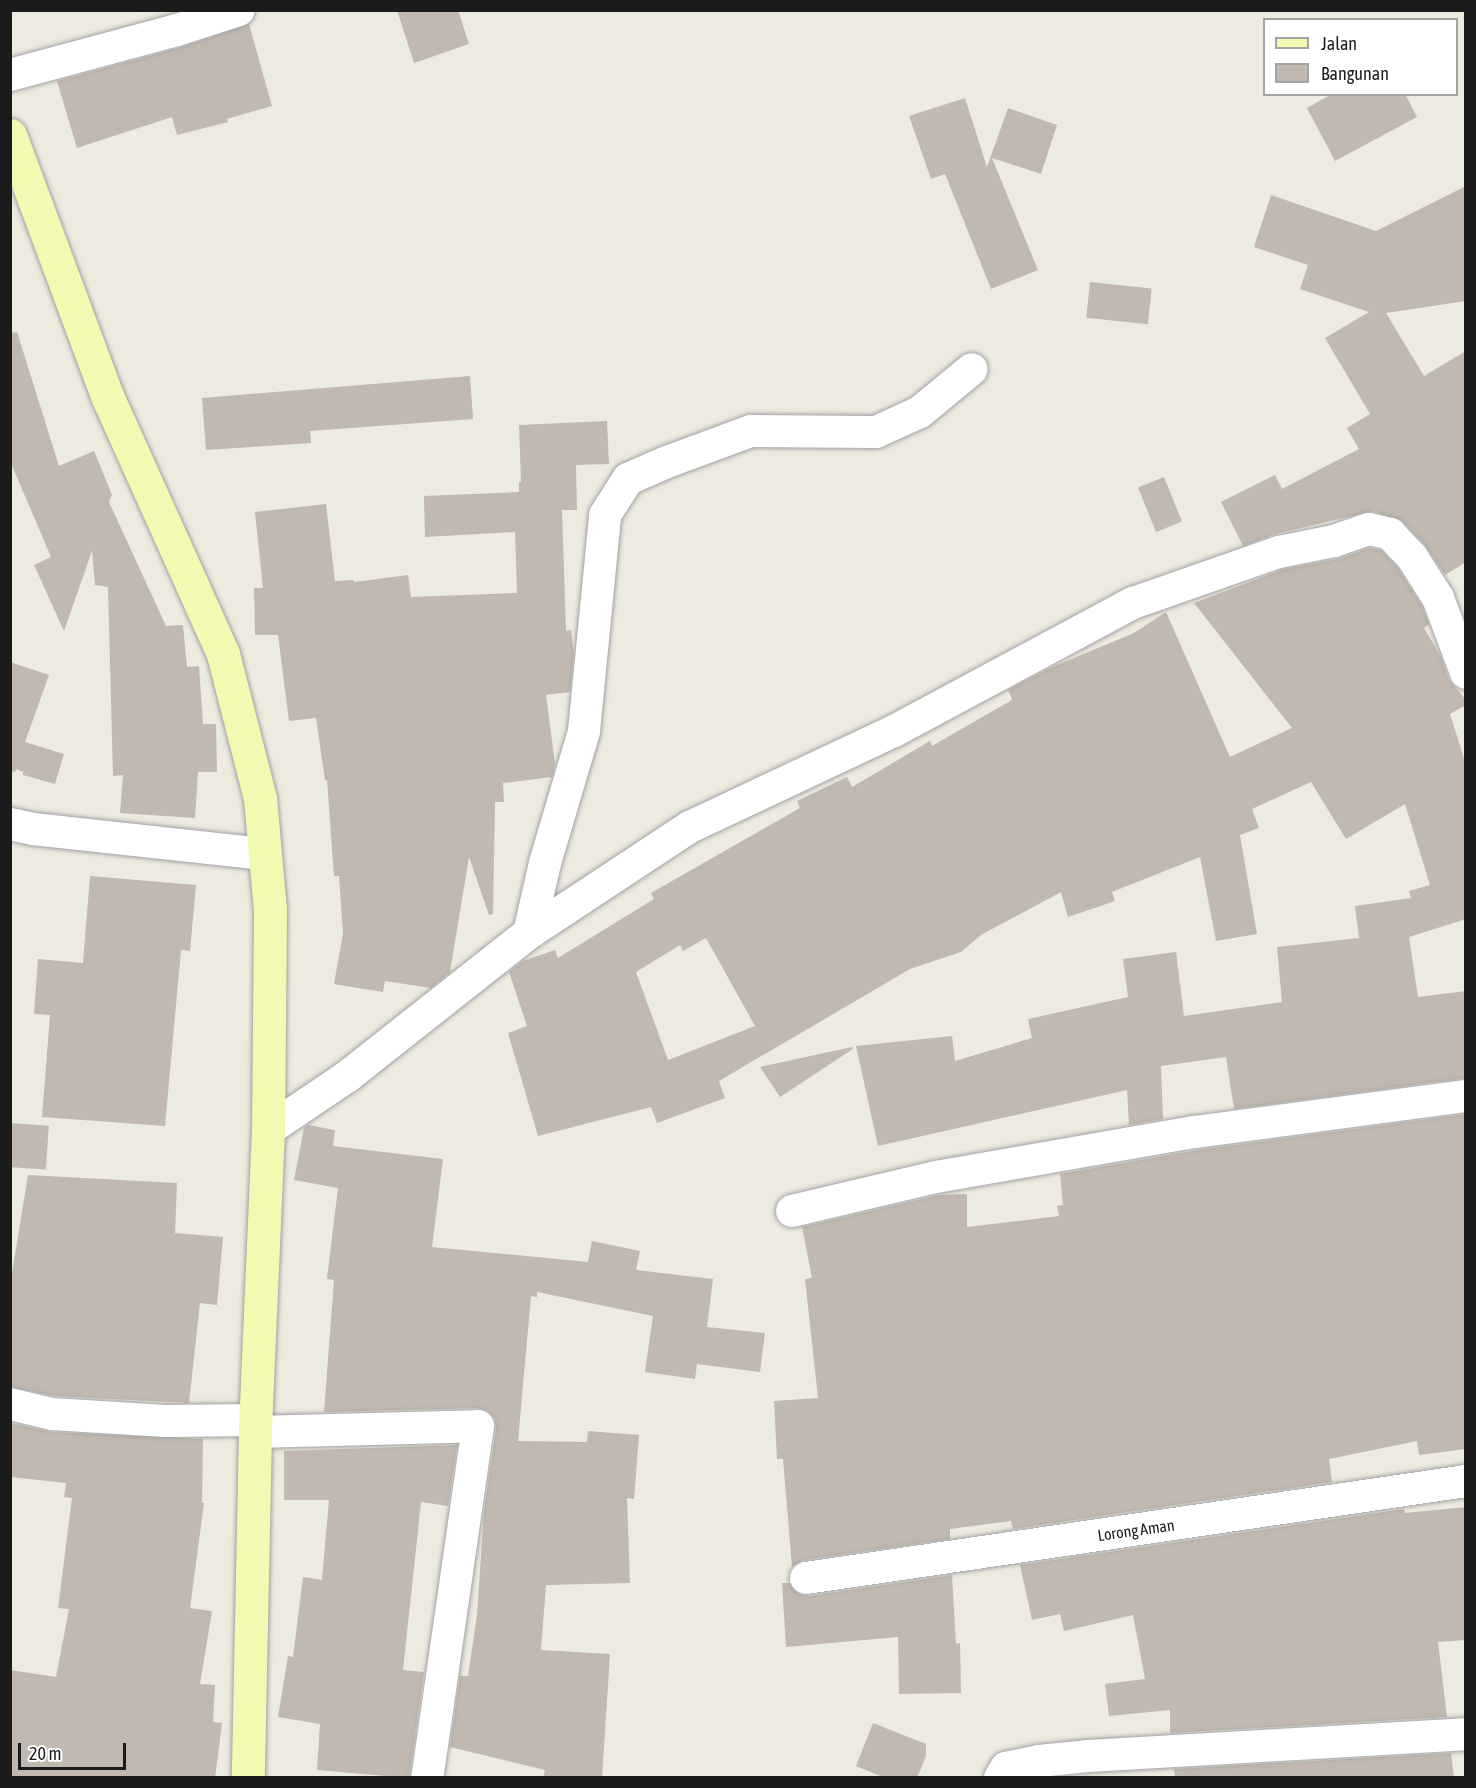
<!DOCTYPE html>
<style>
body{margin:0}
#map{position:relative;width:1476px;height:1788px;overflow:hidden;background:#edeae0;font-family:"Asap Condensed",sans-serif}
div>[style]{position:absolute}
.building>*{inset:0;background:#c1b8b0;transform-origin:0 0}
.roads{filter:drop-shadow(0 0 2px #a2a2a2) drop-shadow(0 0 2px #a2a2a2)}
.street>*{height:32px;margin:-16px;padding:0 16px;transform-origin:16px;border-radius:16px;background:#fff}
.secondary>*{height:33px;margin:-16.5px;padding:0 16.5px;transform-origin:16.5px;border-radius:16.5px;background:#f1f9b2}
span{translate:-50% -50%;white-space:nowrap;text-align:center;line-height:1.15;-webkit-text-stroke:4.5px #fff;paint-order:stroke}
.street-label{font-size:16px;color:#1b1b1b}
.frame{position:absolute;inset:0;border:12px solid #1b1b1b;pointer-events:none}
.legend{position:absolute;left:1263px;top:18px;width:195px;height:78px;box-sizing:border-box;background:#fff;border:2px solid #a4a4a4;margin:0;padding:8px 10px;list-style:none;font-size:18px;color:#1b1b1b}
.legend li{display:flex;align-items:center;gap:12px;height:30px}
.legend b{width:30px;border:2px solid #a4a4a4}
.scale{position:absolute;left:18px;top:1743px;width:108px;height:27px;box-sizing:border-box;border:3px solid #1b1b1b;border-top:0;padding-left:8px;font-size:18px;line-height:21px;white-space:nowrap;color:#1b1b1b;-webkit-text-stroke:4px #fff;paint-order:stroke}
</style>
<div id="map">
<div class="building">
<i style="clip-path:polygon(397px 10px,458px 10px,469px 44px,414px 63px)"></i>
<i style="clip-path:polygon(249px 24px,272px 106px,227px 119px,228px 122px,177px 135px,172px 117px,77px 148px,57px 81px,182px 47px)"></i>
<i style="clip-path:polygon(1332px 94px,1405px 94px,1417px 117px,1335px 161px,1307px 108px)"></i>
<i style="clip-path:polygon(965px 98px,987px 167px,1008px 108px,1057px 125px,1041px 174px,992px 158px,1038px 270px,991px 289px,945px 174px,931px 179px,909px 116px)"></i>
<i style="clip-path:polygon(1466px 186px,1466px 301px,1386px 313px,1424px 376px,1466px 351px,1466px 562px,1445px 575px,1425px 545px,1403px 522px,1373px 511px,1275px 534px,1243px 546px,1221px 502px,1275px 475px,1282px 489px,1359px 449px,1347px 428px,1370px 414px,1325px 338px,1369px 312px,1300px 289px,1308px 265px,1254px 247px,1271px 195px,1376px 231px)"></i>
<i style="left:1090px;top:282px;width:62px;height:36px;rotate:6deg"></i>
<i style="clip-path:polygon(17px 332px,59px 466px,94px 451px,112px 495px,109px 502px,166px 626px,183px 625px,187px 667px,199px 666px,203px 724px,216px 724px,217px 772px,198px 772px,195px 818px,120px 813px,123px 775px,113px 776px,108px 587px,95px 585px,92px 551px,64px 631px,34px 565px,51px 557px,10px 461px,10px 333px)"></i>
<i style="clip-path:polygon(470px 376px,473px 419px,310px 431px,311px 443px,206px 450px,202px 398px)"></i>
<i style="clip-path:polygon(607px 421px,609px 464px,576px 465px,577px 510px,562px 510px,566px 631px,571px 630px,574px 653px,570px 692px,546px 695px,555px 764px,552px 777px,503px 783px,504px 802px,495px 802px,493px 914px,489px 915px,469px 857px,450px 972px,431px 988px,385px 981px,383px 992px,334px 984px,343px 934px,339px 876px,334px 876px,327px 780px,325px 780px,316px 718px,289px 721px,278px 635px,255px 635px,254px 588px,263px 588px,255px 512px,326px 504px,335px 581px,354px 580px,354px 582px,408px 575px,411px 597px,517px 593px,515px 532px,425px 537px,424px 496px,519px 492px,519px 482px,521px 482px,519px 425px)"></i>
<i style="left:1164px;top:477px;width:48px;height:28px;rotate:68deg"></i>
<i style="clip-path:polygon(evenodd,1370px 548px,1381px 550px,1398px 568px,1422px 606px,1429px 624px,1424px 628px,1441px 657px,1449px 680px,1466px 700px,1466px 705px,1450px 714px,1466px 765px,1466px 919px,1409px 937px,1418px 997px,1466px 991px,1466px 1078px,1234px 1109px,1226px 1057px,1161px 1066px,1163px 1119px,1129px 1125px,1127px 1090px,878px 1146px,856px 1046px,952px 1036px,955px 1061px,1032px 1038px,1028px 1019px,1128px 997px,1123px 959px,1176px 952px,1184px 1016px,1282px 1002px,1277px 947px,1359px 938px,1355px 906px,1411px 898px,1409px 891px,1430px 885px,1405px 804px,1346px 839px,1311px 782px,1252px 809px,1259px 828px,1240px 835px,1257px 934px,1216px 941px,1200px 857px,1112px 892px,1115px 901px,1068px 917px,1061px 892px,981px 935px,961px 952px,910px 969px,719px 1081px,725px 1098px,657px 1123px,651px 1107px,538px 1136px,508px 1033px,527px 1026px,509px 972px,523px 961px,555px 950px,558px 958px,654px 899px,651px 893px,800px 808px,797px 801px,847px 777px,852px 787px,930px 741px,932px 746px,1012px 700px,1008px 690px,1050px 668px,1134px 633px,1166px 612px,1230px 757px,1292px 728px,1194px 603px,1284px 569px,1338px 559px,1370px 548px,706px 938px,755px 1026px,668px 1060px,636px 972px,680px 945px,683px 951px,706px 938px)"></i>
<i style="clip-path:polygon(10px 662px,49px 675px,25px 742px,64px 754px,55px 784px,23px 775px,23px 772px,16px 769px,15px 772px,10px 771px)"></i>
<i style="clip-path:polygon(90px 876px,196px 885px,190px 951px,181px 950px,165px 1126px,42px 1117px,50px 1015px,34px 1014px,38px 959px,83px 963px)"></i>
<i style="clip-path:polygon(852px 1047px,853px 1049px,780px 1097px,760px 1067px)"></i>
<i style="clip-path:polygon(1466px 1114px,1466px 1449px,1419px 1455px,1417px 1441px,1329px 1459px,1332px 1482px,1013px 1529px,1011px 1521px,950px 1529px,950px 1539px,803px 1560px,792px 1567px,783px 1459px,777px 1459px,774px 1401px,818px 1398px,805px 1279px,812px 1278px,802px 1227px,939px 1195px,967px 1194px,967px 1227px,1059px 1216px,1057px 1206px,1063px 1205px,1060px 1174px,1198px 1150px)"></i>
<i style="left:10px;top:1123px;width:39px;height:44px;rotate:4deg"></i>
<i style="clip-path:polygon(308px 1125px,335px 1130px,333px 1146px,443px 1159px,432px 1247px,588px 1262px,592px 1241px,640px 1251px,636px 1270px,713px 1279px,707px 1327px,765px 1333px,760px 1372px,697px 1364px,695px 1379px,645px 1372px,653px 1316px,537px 1292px,537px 1297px,531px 1296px,518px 1441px,587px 1442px,588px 1431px,639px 1435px,634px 1499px,627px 1498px,630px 1583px,546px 1585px,541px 1650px,610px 1654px,602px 1778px,543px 1778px,545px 1770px,450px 1747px,460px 1676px,468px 1676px,477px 1615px,484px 1512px,496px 1429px,495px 1419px,488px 1411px,478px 1408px,324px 1412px,334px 1280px,327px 1279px,338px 1188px,294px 1180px,304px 1128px)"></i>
<i style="clip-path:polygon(28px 1175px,177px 1183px,175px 1233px,223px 1237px,217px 1305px,200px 1303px,189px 1403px,55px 1396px,10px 1387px,10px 1285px)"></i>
<i style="clip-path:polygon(10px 1423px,51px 1432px,203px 1439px,202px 1503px,204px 1503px,190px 1608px,212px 1611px,200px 1684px,215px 1685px,213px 1722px,222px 1723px,215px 1778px,10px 1778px,10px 1670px,56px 1677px,69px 1609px,58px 1608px,72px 1498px,64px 1497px,66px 1483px,10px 1477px)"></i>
<i style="clip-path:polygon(457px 1445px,448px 1506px,421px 1502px,403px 1670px,424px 1672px,409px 1778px,317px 1770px,320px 1724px,278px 1717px,288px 1656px,293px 1657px,303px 1577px,322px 1580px,329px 1500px,284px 1500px,284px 1451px)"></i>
<i style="clip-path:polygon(1466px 1507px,1466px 1640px,1438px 1642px,1447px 1717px,1170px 1733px,1170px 1710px,1109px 1716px,1105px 1684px,1145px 1679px,1133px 1615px,1064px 1631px,1060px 1614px,1032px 1620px,1020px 1565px,1404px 1509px,1405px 1513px)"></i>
<i style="clip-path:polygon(952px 1575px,956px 1644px,960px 1643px,961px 1693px,899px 1694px,898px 1637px,786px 1647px,782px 1583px,789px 1583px,799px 1594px,809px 1596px)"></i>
<i style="clip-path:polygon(873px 1723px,926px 1744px,926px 1756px,917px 1778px,885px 1778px,856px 1766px)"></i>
<i style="clip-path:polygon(1451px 1753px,1454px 1778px,1175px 1778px,1174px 1769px)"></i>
</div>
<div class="roads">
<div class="street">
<i style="left:10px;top:75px;width:173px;rotate:-15.1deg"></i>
<i style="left:177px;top:30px;width:65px;rotate:-17.9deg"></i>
<i style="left:10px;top:824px;width:24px;rotate:12deg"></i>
<i style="left:33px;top:829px;width:233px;rotate:6.2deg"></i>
<i style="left:529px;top:933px;width:72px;rotate:-77.1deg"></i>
<i style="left:545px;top:863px;width:138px;rotate:-73.5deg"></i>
<i style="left:584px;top:731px;width:217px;rotate:-84.4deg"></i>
<i style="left:605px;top:515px;width:43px;rotate:-57.4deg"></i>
<i style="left:628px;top:479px;width:43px;rotate:-23.6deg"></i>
<i style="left:667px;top:462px;width:90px;rotate:-20.3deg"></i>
<i style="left:751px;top:431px;width:125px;rotate:0.5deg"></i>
<i style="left:876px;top:432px;width:48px;rotate:-24.4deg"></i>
<i style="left:920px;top:412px;width:67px;rotate:-39.6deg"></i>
<i style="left:268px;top:1130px;width:97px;rotate:-34deg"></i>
<i style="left:348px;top:1076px;width:231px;rotate:-38.3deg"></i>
<i style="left:529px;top:933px;width:193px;rotate:-33.4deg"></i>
<i style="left:690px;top:827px;width:225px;rotate:-25.2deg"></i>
<i style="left:894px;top:731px;width:271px;rotate:-28.2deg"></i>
<i style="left:1133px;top:603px;width:155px;rotate:-19.3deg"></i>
<i style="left:1279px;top:552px;width:56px;rotate:-11.3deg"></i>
<i style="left:1334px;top:541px;width:37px;rotate:-19deg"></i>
<i style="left:1369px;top:529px;width:22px;rotate:13deg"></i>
<i style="left:1390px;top:534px;width:32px;rotate:46deg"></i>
<i style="left:1412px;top:557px;width:49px;rotate:57.6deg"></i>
<i style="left:1438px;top:598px;width:80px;rotate:69.5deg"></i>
<i style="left:792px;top:1211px;width:148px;rotate:-13.3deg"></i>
<i style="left:936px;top:1177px;width:263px;rotate:-9.9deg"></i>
<i style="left:1195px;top:1132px;width:273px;rotate:-7.6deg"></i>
<i style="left:10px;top:1404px;width:43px;rotate:13.4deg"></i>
<i style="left:52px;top:1414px;width:114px;rotate:3.5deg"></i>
<i style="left:166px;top:1421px;width:89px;rotate:-0.6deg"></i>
<i style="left:255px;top:1432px;width:223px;rotate:-1.5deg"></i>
<i style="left:478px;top:1426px;width:356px;rotate:98.2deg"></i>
<i style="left:806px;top:1578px;width:667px;rotate:-8.36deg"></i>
<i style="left:1000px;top:1778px;width:12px;rotate:-59deg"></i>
<i style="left:1006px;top:1768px;width:34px;rotate:-12deg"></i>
<i style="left:1039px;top:1761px;width:48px;rotate:-5.9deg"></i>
<i style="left:1087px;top:1756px;width:380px;rotate:-3.3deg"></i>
</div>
<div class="secondary">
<i style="left:10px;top:135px;width:281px;rotate:69.6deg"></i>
<i style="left:108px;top:398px;width:281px;rotate:65.8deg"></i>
<i style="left:223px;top:654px;width:149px;rotate:75.6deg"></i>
<i style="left:260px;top:798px;width:111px;rotate:84.9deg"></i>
<i style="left:270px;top:909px;width:221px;rotate:90.5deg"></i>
<i style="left:268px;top:1130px;width:302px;rotate:92.5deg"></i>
<i style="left:255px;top:1432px;width:346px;rotate:91.2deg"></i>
</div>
</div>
<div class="street-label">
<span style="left:1136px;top:1530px;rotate:-8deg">Lorong Aman</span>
</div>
<div class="frame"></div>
<ul class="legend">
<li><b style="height:8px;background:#f1f9b2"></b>Jalan</li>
<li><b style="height:16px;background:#c1b8b0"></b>Bangunan</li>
</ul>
<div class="scale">20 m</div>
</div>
